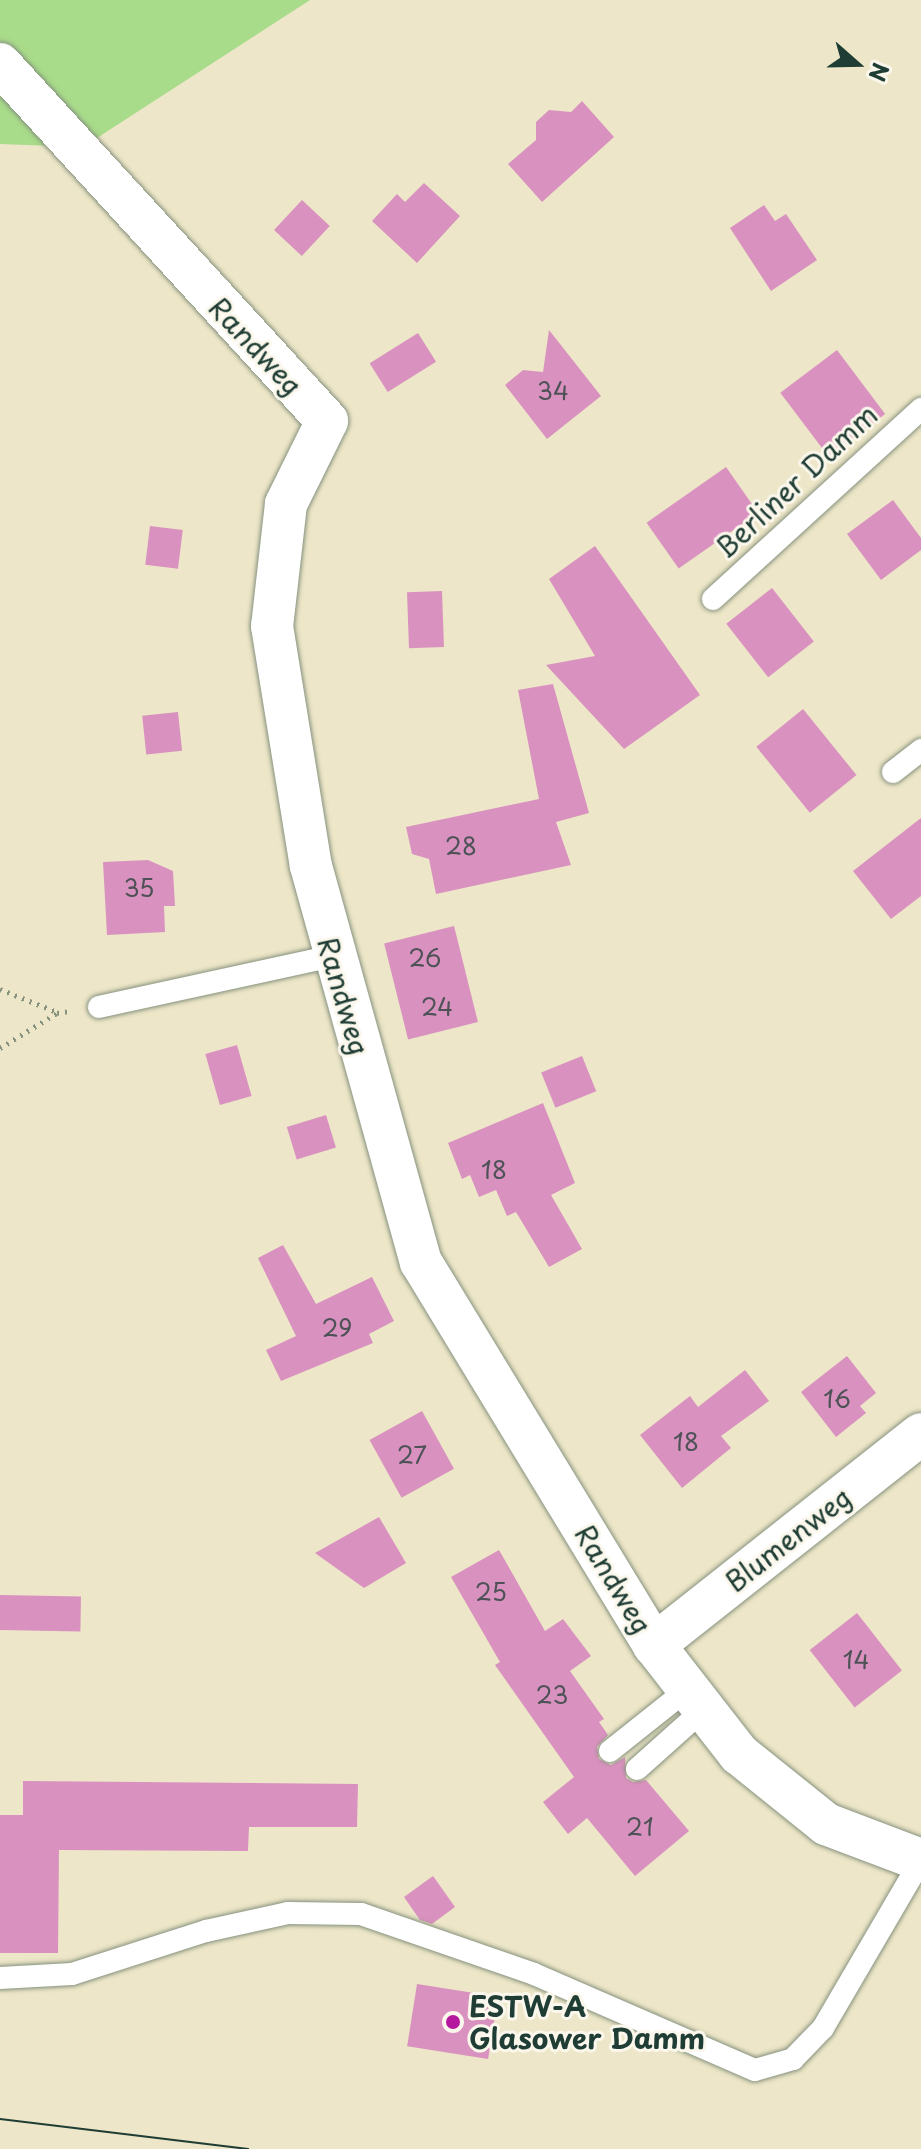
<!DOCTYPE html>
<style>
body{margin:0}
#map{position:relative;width:921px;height:2149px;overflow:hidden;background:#ede6c8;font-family:"Playpen Sans",sans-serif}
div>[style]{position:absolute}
.green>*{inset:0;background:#a8db8a}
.building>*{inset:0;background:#d992bf;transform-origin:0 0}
.path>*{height:5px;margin-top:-2.5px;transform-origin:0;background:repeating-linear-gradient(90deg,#86927e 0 2px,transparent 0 8px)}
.roads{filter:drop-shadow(0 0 2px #86927e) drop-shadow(0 0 2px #86927e)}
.service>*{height:22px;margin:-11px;padding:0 11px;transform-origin:11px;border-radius:11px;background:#fff}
.minor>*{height:42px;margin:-21px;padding:0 21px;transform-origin:21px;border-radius:21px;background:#fff}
.tram>*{height:2px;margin:-1px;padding:0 1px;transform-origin:1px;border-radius:1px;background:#1f3d34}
.dots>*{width:22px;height:22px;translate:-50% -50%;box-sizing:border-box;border:4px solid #fbf7ec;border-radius:50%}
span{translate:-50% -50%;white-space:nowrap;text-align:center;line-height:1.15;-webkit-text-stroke:6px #fbf7ec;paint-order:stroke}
.number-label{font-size:24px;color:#4e5257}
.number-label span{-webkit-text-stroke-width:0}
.street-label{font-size:28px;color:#1f3d34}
.poi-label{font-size:28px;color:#1f3d34;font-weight:700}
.left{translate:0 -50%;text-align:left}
.north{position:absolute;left:817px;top:24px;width:80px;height:80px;-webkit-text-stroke:6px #fbf7ec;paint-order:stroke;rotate:110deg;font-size:22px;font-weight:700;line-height:32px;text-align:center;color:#1f3d34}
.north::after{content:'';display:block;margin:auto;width:28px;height:36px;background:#1f3d34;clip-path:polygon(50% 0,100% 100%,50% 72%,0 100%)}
</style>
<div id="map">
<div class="green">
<i style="clip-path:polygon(0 0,310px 0,83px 147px,0 144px)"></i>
</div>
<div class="building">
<i style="clip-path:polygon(582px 101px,614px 137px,542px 202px,508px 164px,536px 140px,536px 122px,549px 110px,571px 112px)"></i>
<i style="clip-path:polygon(424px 183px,460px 216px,417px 263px,372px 221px,397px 194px,405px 202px)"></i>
<i style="left:302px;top:200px;width:38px;height:41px;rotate:43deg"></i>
<i style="clip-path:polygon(764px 205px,775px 221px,786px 214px,817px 260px,771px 291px,730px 228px)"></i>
<i style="clip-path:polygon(549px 330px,601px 396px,547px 439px,505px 385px,523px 370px,543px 372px)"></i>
<i style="left:418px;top:333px;width:34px;height:57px;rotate:58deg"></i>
<i style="left:837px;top:350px;width:80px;height:71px;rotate:53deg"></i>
<i style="left:726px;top:467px;width:56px;height:97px;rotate:55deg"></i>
<i style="clip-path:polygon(893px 500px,921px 538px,921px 550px,881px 580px,847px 534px)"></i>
<i style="left:150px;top:526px;width:33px;height:39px;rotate:7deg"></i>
<i style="clip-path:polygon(595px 546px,700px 695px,624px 749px,546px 665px,595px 656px,549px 579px)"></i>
<i style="left:772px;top:588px;width:68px;height:58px;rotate:52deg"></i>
<i style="left:442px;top:591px;width:56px;height:35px;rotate:88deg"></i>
<i style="clip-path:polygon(553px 684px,589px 813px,556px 822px,571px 865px,436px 894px,429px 859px,412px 854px,406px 827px,539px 799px,518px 690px)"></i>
<i style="left:803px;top:709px;width:85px;height:60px;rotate:51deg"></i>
<i style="left:178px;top:712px;width:39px;height:36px;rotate:84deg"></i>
<i style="clip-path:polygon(921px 818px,921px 896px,891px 919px,853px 871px)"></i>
<i style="clip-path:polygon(148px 860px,173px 871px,175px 906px,164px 906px,165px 932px,107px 935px,103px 862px)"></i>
<i style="left:454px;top:926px;width:99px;height:72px;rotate:76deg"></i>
<i style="left:237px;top:1045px;width:53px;height:33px;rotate:74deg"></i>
<i style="left:582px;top:1056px;width:38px;height:44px;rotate:68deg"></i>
<i style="clip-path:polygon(543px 1103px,575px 1183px,551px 1195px,582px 1249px,549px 1267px,516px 1212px,507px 1216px,496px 1190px,479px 1197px,470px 1175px,462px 1179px,448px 1143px)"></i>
<i style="left:326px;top:1115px;width:34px;height:41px;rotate:73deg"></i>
<i style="clip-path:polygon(283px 1245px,316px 1304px,372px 1277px,394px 1321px,369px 1334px,373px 1343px,281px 1381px,266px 1350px,296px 1336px,258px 1258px)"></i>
<i style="clip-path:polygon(847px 1356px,876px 1393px,860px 1406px,866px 1413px,836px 1437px,801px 1392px)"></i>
<i style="clip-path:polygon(745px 1370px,769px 1401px,721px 1436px,731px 1448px,682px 1488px,640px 1435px,690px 1396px,698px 1407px)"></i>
<i style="left:422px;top:1411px;width:66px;height:60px;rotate:61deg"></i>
<i style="clip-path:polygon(379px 1517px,406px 1563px,364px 1588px,315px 1553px)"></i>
<i style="clip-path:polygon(499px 1550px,545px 1631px,563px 1619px,591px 1656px,570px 1671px,604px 1719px,599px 1722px,608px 1735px,597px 1747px,599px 1759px,611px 1765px,625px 1757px,626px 1778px,633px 1782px,646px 1780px,689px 1831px,635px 1876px,587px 1818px,568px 1834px,543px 1802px,574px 1777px,495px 1665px,500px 1662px,451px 1577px)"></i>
<i style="left:0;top:1595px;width:81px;height:35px;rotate:1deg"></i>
<i style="left:857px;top:1613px;width:73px;height:60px;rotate:52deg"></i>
<i style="clip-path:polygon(23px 1781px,358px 1784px,357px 1827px,249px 1827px,248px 1851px,59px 1850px,58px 1953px,0 1953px,0 1815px,23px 1815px)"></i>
<i style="clip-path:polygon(433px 1876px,455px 1907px,432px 1924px,420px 1920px,404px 1897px)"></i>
<i style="left:417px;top:1984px;width:82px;height:63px;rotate:9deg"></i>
</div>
<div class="path">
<i style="left:0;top:989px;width:61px;rotate:22deg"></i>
<i style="left:0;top:1048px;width:67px;rotate:-31.6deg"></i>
<i style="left:57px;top:1013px;width:12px;rotate:-9deg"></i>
</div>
<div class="roads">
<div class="service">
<i style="left:713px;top:599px;width:282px;rotate:-42.4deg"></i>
<i style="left:893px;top:772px;width:36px;rotate:-38deg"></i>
<i style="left:99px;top:1007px;width:239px;rotate:-12.3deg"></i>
<i style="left:610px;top:1751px;width:100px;rotate:-38.5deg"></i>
<i style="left:637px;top:1769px;width:90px;rotate:-41.8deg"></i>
<i style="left:0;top:1978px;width:72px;rotate:-3.2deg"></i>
<i style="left:72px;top:1974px;width:141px;rotate:-17.8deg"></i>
<i style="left:206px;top:1931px;width:84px;rotate:-12.4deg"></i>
<i style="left:288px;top:1913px;width:73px;rotate:0.8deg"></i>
<i style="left:361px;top:1914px;width:183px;rotate:19.1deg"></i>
<i style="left:534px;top:1974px;width:241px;rotate:23.5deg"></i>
<i style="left:755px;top:2070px;width:40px;rotate:-16deg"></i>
<i style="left:793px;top:2059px;width:43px;rotate:-45.9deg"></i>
<i style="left:823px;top:2028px;width:194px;rotate:-59.7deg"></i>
</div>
<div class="minor">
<i style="left:0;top:64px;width:484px;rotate:47.5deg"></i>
<i style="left:327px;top:421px;width:93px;rotate:116.3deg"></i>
<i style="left:286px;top:504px;width:123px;rotate:96.5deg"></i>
<i style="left:272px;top:626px;width:243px;rotate:80.8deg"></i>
<i style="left:311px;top:866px;width:411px;rotate:74.5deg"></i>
<i style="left:421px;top:1262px;width:448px;rotate:58.7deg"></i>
<i style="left:654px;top:1645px;width:138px;rotate:52.1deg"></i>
<i style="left:739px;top:1754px;width:112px;rotate:38.8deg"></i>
<i style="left:826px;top:1824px;width:102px;rotate:20.8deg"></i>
<i style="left:654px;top:1645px;width:340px;rotate:-38.3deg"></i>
</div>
</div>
<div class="tram">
<i style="left:0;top:2119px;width:250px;rotate:6.9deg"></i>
</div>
<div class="dots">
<i style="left:453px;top:2022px;background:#b5179e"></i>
</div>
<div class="number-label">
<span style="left:553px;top:391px">34</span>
<span style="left:461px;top:846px">28</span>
<span style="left:139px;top:888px">35</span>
<span style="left:425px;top:958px">26</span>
<span style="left:437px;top:1007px">24</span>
<span style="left:494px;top:1170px">18</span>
<span style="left:337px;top:1328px">29</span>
<span style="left:837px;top:1399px">16</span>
<span style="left:686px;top:1442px">18</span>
<span style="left:412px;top:1455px">27</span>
<span style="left:491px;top:1592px">25</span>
<span style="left:856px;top:1660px">14</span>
<span style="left:552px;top:1695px">23</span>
<span style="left:640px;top:1827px">21</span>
</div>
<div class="street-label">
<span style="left:256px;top:346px;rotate:47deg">Randweg</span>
<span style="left:796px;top:481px;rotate:-43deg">Berliner Damm</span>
<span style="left:344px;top:996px;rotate:74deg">Randweg</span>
<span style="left:788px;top:1539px;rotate:-38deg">Blumenweg</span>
<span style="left:614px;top:1579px;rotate:59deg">Randweg</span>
</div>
<div class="poi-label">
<span class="left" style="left:469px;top:2022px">ESTW-A<br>Glasower Damm</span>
</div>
<div class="north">N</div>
</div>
